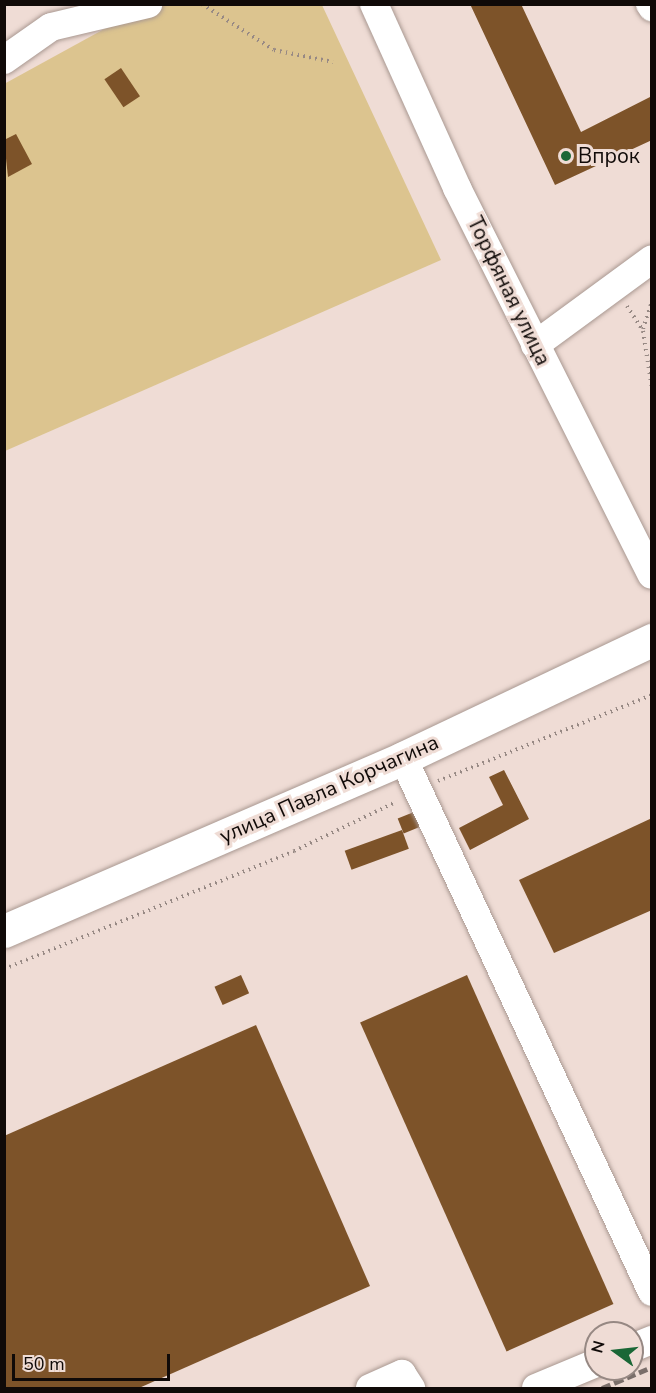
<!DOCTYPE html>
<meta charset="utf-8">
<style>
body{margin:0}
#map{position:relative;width:656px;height:1393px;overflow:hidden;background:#efdcd5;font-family:"Nunito Sans",sans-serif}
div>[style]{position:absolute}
.green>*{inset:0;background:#dcc48f}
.building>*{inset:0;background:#7d5329;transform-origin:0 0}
.path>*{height:4px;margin-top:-2px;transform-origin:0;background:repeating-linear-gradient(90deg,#978984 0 1.5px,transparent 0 6px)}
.roads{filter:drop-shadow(0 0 2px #a99891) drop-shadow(0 0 2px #a99891)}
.minor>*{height:28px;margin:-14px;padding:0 14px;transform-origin:14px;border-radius:14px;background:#fff}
.major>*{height:33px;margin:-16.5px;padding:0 16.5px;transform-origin:16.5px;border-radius:16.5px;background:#fff}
.rail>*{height:4.5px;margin-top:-2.25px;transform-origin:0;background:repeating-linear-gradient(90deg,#7a6e6a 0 9px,transparent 0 13.5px)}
.dots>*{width:16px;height:16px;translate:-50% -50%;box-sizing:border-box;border:3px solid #efdcd5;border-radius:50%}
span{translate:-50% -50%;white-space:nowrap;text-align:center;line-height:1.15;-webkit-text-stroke:6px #efdcd5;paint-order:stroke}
.poi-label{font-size:21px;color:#100a08}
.left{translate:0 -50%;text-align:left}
.street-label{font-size:21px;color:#100a08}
.frame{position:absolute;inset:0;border:6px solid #100a08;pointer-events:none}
.north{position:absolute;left:584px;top:1321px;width:60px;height:60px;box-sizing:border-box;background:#efdcd5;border:2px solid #968883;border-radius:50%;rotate:285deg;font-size:16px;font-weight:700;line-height:24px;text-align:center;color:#100a08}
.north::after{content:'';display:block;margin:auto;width:21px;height:27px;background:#1a6736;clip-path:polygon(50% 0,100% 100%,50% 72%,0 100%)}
.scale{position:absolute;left:12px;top:1354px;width:158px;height:27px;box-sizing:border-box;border:3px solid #100a08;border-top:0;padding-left:8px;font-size:18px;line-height:21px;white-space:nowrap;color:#100a08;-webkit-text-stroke:4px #efdcd5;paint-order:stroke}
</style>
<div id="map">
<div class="green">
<i style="clip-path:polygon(148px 5px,322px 5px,441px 260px,5px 451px,4px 84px)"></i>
</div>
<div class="building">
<i style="clip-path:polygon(470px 4px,521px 4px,581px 132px,652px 96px,652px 140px,555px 185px)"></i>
<i style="left:121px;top:68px;width:34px;height:20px;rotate:56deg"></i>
<i style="clip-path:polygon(16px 134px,32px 164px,8px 177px,4px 140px)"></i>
<i style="clip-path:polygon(504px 770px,529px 819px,470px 850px,459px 828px,503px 805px,489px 777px)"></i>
<i style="left:419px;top:810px;width:16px;height:23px;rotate:68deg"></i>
<i style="clip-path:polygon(652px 818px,652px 910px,554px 953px,519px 880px)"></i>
<i style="left:402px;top:830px;width:20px;height:61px;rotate:70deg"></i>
<i style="left:241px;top:975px;width:20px;height:29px;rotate:66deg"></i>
<i style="left:467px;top:975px;width:360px;height:117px;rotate:66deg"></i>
<i style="clip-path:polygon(256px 1025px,370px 1286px,139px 1388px,4px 1388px,4px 1136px)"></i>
</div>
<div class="path">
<i style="left:202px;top:4px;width:85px;rotate:32.6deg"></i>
<i style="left:274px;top:50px;width:60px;rotate:11.5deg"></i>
<i style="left:627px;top:306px;width:30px;rotate:57deg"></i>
<i style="left:643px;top:331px;width:59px;rotate:81.2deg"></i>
<i style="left:643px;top:329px;width:28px;rotate:-72deg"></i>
<i style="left:438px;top:781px;width:231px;rotate:-21.9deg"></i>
<i style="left:4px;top:969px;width:313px;rotate:-22.1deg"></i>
<i style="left:294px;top:851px;width:113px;rotate:-25.7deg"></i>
</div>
<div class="roads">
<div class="minor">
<i style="left:374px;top:4px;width:202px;rotate:65.7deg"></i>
<i style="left:457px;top:188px;width:433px;rotate:63.3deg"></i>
<i style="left:650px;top:4px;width:4px;rotate:56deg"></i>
<i style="left:4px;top:60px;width:57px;rotate:-35.1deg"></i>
<i style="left:51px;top:27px;width:100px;rotate:-13.3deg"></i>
<i style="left:535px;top:345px;width:145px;rotate:-36.3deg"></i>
<i style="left:403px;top:758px;width:589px;rotate:65deg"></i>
<i style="left:632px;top:1348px;width:22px;rotate:-22deg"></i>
<i style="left:370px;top:1388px;width:35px;rotate:-24deg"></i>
<i style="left:402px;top:1374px;width:17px;rotate:57deg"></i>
<i style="left:536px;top:1388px;width:65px;rotate:-22.6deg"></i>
</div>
<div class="major">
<i style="left:4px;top:931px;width:435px;rotate:-23.4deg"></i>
<i style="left:403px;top:758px;width:276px;rotate:-25.4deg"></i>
</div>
</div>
<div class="rail">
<i style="left:602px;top:1388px;width:54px;rotate:-22.8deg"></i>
</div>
<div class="dots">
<i style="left:566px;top:156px;background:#1a6736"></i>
</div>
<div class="poi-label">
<span class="left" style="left:578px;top:156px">Впрок</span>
</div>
<div class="street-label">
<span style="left:509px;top:291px;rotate:64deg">Торфяная улица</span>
<span style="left:329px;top:789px;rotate:-24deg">улица Павла Корчагина</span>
</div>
<div class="frame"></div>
<div class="north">N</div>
<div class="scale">50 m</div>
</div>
